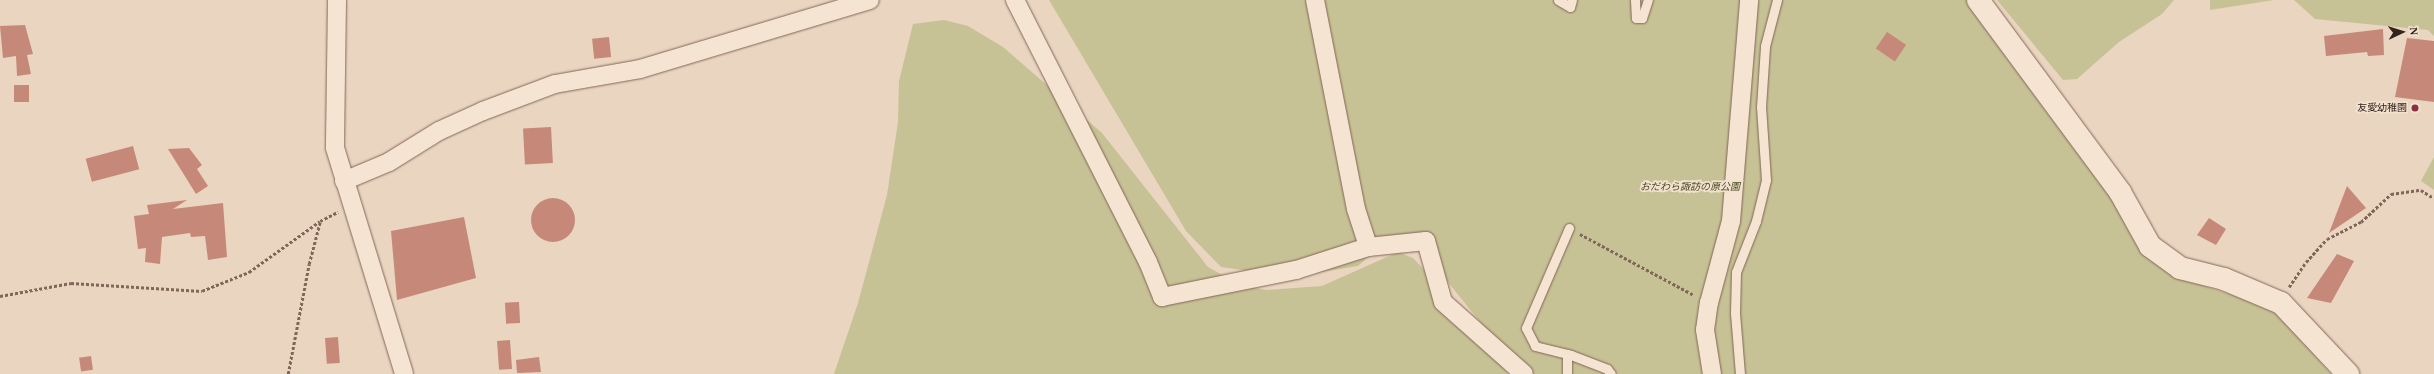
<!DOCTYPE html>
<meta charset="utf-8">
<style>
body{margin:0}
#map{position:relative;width:2434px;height:374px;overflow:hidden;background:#ead5c0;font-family:"Times New Roman","Noto Sans JP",serif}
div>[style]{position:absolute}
.green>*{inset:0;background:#c7c295}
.building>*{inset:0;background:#c68878;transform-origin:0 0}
.round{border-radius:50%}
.path>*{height:2.5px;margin-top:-1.25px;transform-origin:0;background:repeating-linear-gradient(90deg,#826659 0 3px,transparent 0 5px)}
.roads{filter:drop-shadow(0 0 1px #826659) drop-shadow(0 0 1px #826659)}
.lane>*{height:9px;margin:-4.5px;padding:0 4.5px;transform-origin:4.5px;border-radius:4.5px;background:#f6e4d2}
.street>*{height:18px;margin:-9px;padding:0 9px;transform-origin:9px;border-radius:9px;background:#f6e4d2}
.secondary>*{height:22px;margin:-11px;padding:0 11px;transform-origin:11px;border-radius:11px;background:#f6e4d2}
.dots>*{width:11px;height:11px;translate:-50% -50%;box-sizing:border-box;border:2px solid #f2e1cf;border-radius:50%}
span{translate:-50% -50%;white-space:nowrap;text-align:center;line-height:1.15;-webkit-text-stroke:3.5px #f2e1cf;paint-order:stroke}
.poi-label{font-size:10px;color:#32231d}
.right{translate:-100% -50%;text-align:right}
.park-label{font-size:10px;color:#4c4d25;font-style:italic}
.north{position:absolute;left:2382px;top:12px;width:40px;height:40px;-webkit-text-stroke:3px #f2e1cf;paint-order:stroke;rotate:86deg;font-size:11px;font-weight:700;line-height:16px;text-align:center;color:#32231d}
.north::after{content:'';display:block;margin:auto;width:14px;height:18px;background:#32231d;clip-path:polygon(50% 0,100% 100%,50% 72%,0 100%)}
</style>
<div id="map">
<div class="green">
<i style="clip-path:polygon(1049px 0,1972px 0,2174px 276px,2275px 309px,2331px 374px,1522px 374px,1414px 240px,1381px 246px,1358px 266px,1291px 277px,1221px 267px,1186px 231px)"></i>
<i style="clip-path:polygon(1997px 0,2174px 0,2162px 14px,2119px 42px,2077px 79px,2063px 80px)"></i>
<i style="clip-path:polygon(2210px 0,2274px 0,2210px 10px)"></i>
<i style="clip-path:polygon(2294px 0,2434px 0,2434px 36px,2428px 30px,2315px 19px)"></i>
<i style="clip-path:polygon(944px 20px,968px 26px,1003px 47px,1102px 133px,1208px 267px,1240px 285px,1266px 290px,1322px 286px,1398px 252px,1413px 258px,1434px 280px,1508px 374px,834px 374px,858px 303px,887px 195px,898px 122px,899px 81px,913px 24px)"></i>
<i style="clip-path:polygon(2434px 157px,2434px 190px,2421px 181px)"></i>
</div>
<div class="building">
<i style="clip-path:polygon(25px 25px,33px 54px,27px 55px,31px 74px,17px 76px,16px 56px,3px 58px,0 26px)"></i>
<i style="clip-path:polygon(2383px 29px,2384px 55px,2368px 56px,2367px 52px,2326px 56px,2324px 36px)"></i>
<i style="left:1887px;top:32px;width:23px;height:20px;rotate:34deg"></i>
<i style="left:609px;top:37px;width:20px;height:17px;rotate:84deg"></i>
<i style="clip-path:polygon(2407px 38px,2434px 41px,2434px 102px,2395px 97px)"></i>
<i style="left:14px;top:85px;width:15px;height:17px"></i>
<i style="left:551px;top:127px;width:36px;height:28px;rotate:87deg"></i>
<i style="left:133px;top:146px;width:24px;height:49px;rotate:75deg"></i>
<i style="clip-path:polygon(189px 148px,202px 165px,197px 169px,208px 186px,196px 194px,168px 149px)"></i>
<i style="clip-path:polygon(2347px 186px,2366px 208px,2329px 233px)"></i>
<i class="round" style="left:531px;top:198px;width:44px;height:44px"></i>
<i style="clip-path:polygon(187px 200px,173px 209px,223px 203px,227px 257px,208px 260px,205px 236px,191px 237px,190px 233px,162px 237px,160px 264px,145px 262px,146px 248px,138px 249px,134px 216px,149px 214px,147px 205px)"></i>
<i style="clip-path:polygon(464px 217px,476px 278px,397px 300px,391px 231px)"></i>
<i style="clip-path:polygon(2209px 218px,2226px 229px,2216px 245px,2197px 235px)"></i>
<i style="clip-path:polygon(2337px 254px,2354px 261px,2331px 303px,2307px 298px)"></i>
<i style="left:519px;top:302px;width:21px;height:14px;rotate:87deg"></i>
<i style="left:338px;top:337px;width:26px;height:13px;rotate:86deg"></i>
<i style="left:510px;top:340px;width:29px;height:13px;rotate:86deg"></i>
<i style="left:91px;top:356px;width:14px;height:12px;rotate:82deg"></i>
<i style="clip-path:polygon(539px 357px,541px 372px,517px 373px,516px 360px)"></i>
</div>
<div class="path">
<i style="left:1580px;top:234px;width:129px;rotate:28.2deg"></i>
<i style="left:2289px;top:287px;width:30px;rotate:-56deg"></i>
<i style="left:2306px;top:262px;width:31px;rotate:-48deg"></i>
<i style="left:2327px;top:239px;width:38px;rotate:-27deg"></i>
<i style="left:2361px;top:222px;width:41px;rotate:-43deg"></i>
<i style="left:2391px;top:194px;width:30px;rotate:-8deg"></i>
<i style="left:2421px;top:190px;width:15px;rotate:32deg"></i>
<i style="left:0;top:296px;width:72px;rotate:-10.4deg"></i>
<i style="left:71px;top:283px;width:131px;rotate:3.5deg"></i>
<i style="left:202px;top:291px;width:51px;rotate:-22deg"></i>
<i style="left:249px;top:272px;width:87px;rotate:-35.7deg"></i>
<i style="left:320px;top:221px;width:20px;rotate:-27deg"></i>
<i style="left:288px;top:374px;width:112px;rotate:-79.2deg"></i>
<i style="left:309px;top:264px;width:43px;rotate:-75.3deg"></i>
</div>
<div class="roads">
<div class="lane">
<i style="left:1558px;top:0;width:14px;rotate:30deg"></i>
<i style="left:1570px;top:7px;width:7px;rotate:-74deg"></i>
<i style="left:1635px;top:0;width:18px;rotate:87deg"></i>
<i style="left:1636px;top:18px;width:6px"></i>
<i style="left:1642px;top:18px;width:19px;rotate:-72deg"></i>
<i style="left:1569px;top:228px;width:109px;rotate:113.3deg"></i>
<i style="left:1526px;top:328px;width:20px;rotate:63deg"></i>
<i style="left:1535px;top:346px;width:37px;rotate:14deg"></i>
<i style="left:1571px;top:355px;width:39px;rotate:21deg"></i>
<i style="left:1607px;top:369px;width:6px;rotate:51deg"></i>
<i style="left:1567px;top:354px;width:20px;rotate:90deg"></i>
<i style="left:1740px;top:374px;width:61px;rotate:-94.7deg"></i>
<i style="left:1735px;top:313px;width:41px;rotate:-88.6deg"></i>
<i style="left:1736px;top:272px;width:55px;rotate:-68.6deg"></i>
<i style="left:1756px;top:221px;width:42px;rotate:-76.3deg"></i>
<i style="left:1766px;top:180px;width:73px;rotate:-93.9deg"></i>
<i style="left:1761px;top:107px;width:61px;rotate:-86.2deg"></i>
<i style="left:1765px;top:46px;width:48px;rotate:-75.4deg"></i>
</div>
<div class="street">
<i style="left:337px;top:0;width:148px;rotate:90.8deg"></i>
<i style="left:335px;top:148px;width:236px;rotate:73deg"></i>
<i style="left:1015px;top:0;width:294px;rotate:63.1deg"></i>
<i style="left:1148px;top:262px;width:38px;rotate:68deg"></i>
<i style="left:1162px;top:297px;width:137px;rotate:-11.4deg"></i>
<i style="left:1296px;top:270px;width:76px;rotate:-17.7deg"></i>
<i style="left:1315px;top:0;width:213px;rotate:78.9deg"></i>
<i style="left:1356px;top:209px;width:40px;rotate:72deg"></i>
<i style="left:1368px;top:247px;width:58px;rotate:-5.9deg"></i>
<i style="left:1426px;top:241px;width:63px;rotate:74.4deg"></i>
<i style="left:1443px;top:302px;width:108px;rotate:41.6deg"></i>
<i style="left:344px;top:181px;width:49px;rotate:-22.9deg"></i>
<i style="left:389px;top:162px;width:59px;rotate:-31.8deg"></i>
<i style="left:439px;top:131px;width:48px;rotate:-24.4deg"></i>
<i style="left:483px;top:111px;width:77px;rotate:-20.6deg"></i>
<i style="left:555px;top:84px;width:86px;rotate:-10deg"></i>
<i style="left:640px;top:69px;width:240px;rotate:-16.7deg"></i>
<i style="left:1712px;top:374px;width:45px;rotate:-99deg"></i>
<i style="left:1705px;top:330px;width:27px;rotate:-82deg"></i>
<i style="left:1709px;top:303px;width:85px;rotate:-75deg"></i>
<i style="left:1731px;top:221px;width:222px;rotate:-85.3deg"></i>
</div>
<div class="secondary">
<i style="left:1978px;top:0;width:239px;rotate:53.5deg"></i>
<i style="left:2120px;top:192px;width:62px;rotate:60.9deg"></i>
<i style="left:2150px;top:246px;width:37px;rotate:36deg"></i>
<i style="left:2180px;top:268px;width:45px;rotate:14deg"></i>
<i style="left:2224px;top:279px;width:62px;rotate:22.8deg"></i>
<i style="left:2281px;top:303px;width:98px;rotate:46.7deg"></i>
</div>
</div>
<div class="dots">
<i style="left:2415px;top:108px;background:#8c2e42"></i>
</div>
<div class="poi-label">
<span class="right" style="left:2407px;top:108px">友愛幼稚園</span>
</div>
<div class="park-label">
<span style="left:1690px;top:187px">おだわら諏訪の原公園</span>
</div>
<div class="north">N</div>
</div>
